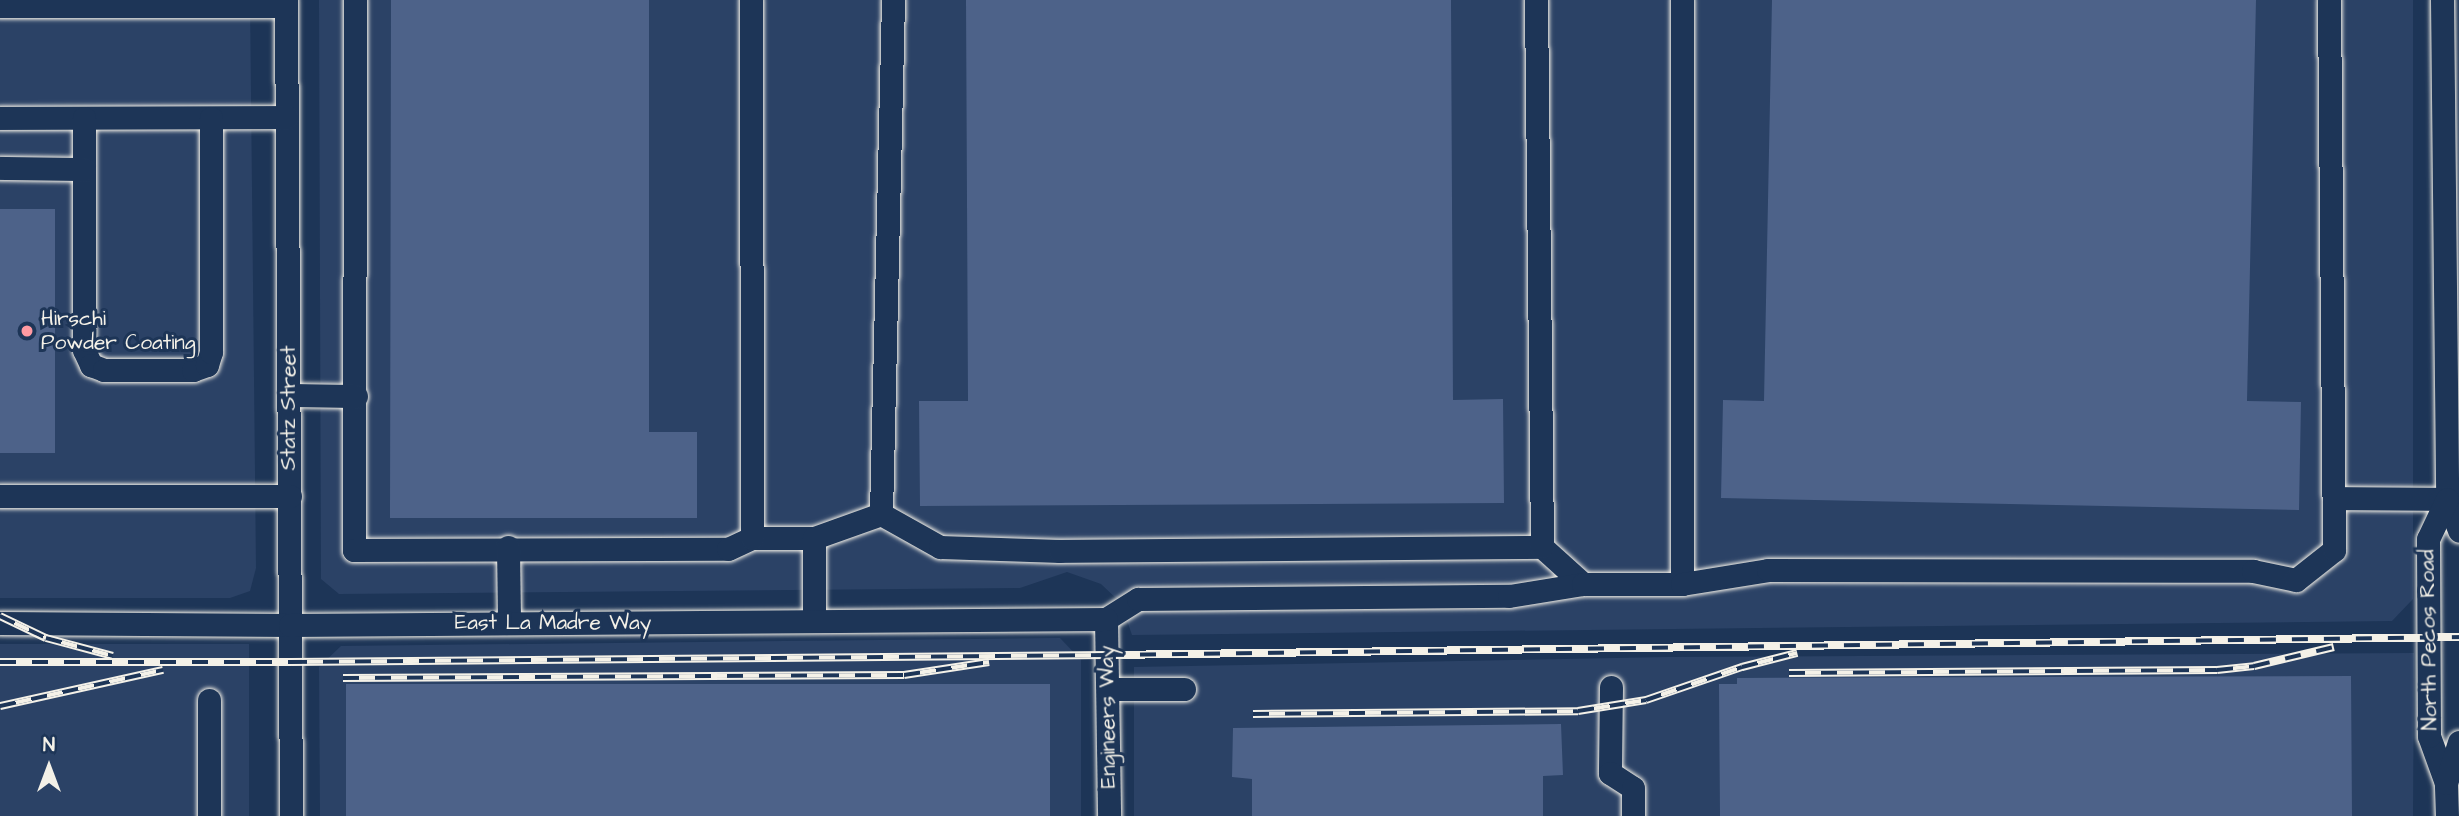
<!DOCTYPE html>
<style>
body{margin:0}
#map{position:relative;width:2459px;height:816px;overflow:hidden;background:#1d3557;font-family:"Architects Daughter",sans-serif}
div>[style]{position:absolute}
.built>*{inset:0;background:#2b4266;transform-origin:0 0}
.building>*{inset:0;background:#4d6289;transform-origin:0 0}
.roads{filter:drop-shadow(0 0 2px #f4f1e8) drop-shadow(0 0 2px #f4f1e8)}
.minor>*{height:23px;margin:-11.5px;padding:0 11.5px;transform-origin:11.5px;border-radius:11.5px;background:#1d3557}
.rail>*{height:8px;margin-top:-4px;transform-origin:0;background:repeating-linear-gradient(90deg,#1d3557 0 16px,#f4f1e8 0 32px);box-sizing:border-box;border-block:2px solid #f4f1e8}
.dots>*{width:19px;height:19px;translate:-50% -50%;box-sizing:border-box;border:4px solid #1d3557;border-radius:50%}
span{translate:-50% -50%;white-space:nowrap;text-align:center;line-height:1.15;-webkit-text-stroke:6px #1d3557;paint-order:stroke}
.poi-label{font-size:21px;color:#f4f1e8}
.left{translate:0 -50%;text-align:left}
.street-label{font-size:21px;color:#f4f1e8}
.north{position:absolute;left:14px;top:732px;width:70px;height:70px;-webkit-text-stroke:5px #1d3557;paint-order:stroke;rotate:0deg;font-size:19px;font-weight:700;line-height:28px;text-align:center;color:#f4f1e8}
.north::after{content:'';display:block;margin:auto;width:24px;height:32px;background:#f4f1e8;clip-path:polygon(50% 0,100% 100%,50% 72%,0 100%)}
</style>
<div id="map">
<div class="built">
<i style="clip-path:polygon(0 0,250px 0,256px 568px,250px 591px,230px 598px,0 598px)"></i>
<i style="clip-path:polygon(319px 0,2413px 0,2413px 599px,2392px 621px,1132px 635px,1121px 603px,1101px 584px,1067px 572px,1020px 588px,339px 594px,321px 579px)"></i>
<i style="clip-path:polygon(1060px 638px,1081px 660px,1081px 816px,320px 816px,319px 667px,341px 646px)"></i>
<i style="left:0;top:644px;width:249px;height:172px"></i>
<i style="clip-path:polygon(2414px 653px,2413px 816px,1134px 816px,1134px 667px,1668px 657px)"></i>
</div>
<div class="building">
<i style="clip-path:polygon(391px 0,649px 0,649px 432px,697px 432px,697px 518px,390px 518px)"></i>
<i style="clip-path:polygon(966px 0,1451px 0,1453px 400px,1503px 399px,1504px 503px,920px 506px,919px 401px,968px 401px)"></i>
<i style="clip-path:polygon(1772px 0,2256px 0,2247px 401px,2301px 402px,2299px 510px,1721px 498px,1723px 400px,1764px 401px)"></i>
<i style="left:0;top:209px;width:55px;height:244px"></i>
<i style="clip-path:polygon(2351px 676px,2352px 816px,1720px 816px,1719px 684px,1737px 684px,1737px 678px)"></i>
<i style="left:346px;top:684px;width:704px;height:132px"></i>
<i style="clip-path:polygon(1561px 724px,1563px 775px,1543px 776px,1543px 816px,1252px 816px,1252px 779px,1232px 777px,1233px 728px)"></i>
</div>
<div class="roads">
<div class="minor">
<i style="left:286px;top:0;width:816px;rotate:89.65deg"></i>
<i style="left:355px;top:0;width:550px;rotate:90.1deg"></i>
<i style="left:354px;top:550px;width:374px;rotate:-0.2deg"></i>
<i style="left:728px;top:549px;width:26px;rotate:-25deg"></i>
<i style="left:752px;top:538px;width:62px"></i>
<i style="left:814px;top:538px;width:71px;rotate:-19.7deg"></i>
<i style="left:881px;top:514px;width:68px;rotate:29.2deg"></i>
<i style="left:940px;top:547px;width:120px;rotate:1.9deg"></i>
<i style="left:1060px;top:551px;width:482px;rotate:-0.5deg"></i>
<i style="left:1542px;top:547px;width:55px;rotate:42.1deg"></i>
<i style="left:751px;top:0;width:538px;rotate:89.89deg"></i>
<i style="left:1536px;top:0;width:547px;rotate:89.37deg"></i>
<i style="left:1682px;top:0;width:584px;rotate:90deg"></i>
<i style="left:2442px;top:0;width:499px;rotate:89.4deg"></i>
<i style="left:2447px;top:499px;width:34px;rotate:69deg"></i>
<i style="left:0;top:6px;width:286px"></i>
<i style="left:0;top:118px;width:287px;rotate:-0.2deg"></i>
<i style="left:84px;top:118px;width:232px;rotate:90deg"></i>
<i style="left:84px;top:350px;width:17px;rotate:65deg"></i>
<i style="left:91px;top:365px;width:14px;rotate:21deg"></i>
<i style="left:104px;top:370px;width:89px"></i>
<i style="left:193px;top:370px;width:15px;rotate:-20deg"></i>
<i style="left:207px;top:365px;width:14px;rotate:-73deg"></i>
<i style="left:211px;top:352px;width:234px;rotate:-90deg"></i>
<i style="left:0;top:168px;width:84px;rotate:0.7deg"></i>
<i style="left:289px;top:395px;width:67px;rotate:0.9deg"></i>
<i style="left:0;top:496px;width:290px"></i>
<i style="left:2334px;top:498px;width:113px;rotate:0.5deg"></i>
<i style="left:881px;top:514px;width:514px;rotate:-88.66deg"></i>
<i style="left:508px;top:547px;width:76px;rotate:89.2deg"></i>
<i style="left:1106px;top:619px;width:38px;rotate:-32deg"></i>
<i style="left:1138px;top:599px;width:371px;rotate:-0.5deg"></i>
<i style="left:1509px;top:596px;width:75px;rotate:-9.2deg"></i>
<i style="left:1583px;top:584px;width:99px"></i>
<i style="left:1682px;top:584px;width:87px;rotate:-9.2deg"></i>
<i style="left:1768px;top:570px;width:485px;rotate:0.1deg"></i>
<i style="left:2253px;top:571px;width:44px;rotate:11.8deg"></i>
<i style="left:2296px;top:580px;width:48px;rotate:-38.3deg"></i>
<i style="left:2334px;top:550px;width:550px;rotate:-90.52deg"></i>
<i style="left:1106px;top:619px;width:197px;rotate:89.1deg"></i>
<i style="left:814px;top:621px;width:83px;rotate:-90deg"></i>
<i style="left:0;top:623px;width:290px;rotate:0.4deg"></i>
<i style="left:290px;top:625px;width:816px;rotate:-0.42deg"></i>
<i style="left:1611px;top:687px;width:86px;rotate:90.7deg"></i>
<i style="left:1610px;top:773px;width:27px;rotate:33deg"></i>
<i style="left:1633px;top:788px;width:28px;rotate:90deg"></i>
<i style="left:1108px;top:689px;width:76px"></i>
<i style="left:2446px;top:783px;width:50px;rotate:-109.9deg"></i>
<i style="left:2429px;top:736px;width:197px;rotate:-90.3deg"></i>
<i style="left:2428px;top:539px;width:44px;rotate:-64.6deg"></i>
<i style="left:209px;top:816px;width:116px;rotate:-90deg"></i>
<i style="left:2447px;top:816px;width:33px;rotate:-92deg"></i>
<i style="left:2446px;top:783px;width:43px;rotate:-72.4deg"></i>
</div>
</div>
<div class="rail">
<i style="left:0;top:616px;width:51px;rotate:25.6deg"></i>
<i style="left:46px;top:638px;width:69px;rotate:15deg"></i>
<i style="left:0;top:662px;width:291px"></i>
<i style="left:291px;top:662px;width:817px;rotate:-0.49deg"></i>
<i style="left:1108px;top:655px;width:1351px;rotate:-0.76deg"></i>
<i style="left:1789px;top:673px;width:428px;rotate:-0.4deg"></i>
<i style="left:2217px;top:670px;width:37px;rotate:-6deg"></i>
<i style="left:2254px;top:666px;width:82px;rotate:-13.4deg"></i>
<i style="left:343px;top:678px;width:561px;rotate:-0.31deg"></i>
<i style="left:904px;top:675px;width:86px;rotate:-8.7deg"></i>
<i style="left:0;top:706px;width:167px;rotate:-12.5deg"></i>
<i style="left:1253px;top:714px;width:325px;rotate:-0.5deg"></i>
<i style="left:1578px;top:711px;width:69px;rotate:-9.2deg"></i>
<i style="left:1646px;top:700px;width:102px;rotate:-19deg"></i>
<i style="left:1742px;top:667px;width:57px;rotate:-14.3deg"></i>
</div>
<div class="dots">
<i style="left:27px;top:331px;background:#ff9aa2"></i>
</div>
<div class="poi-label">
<span class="left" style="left:41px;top:331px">Hirschi<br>Powder Coating</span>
</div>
<div class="street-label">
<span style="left:289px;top:408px;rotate:-90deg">Statz Street</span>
<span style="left:553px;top:623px">East La Madre Way</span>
<span style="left:2429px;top:640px;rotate:-91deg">North Pecos Road</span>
<span style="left:1108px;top:717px;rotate:-91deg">Engineers Way</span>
</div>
<div class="north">N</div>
</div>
